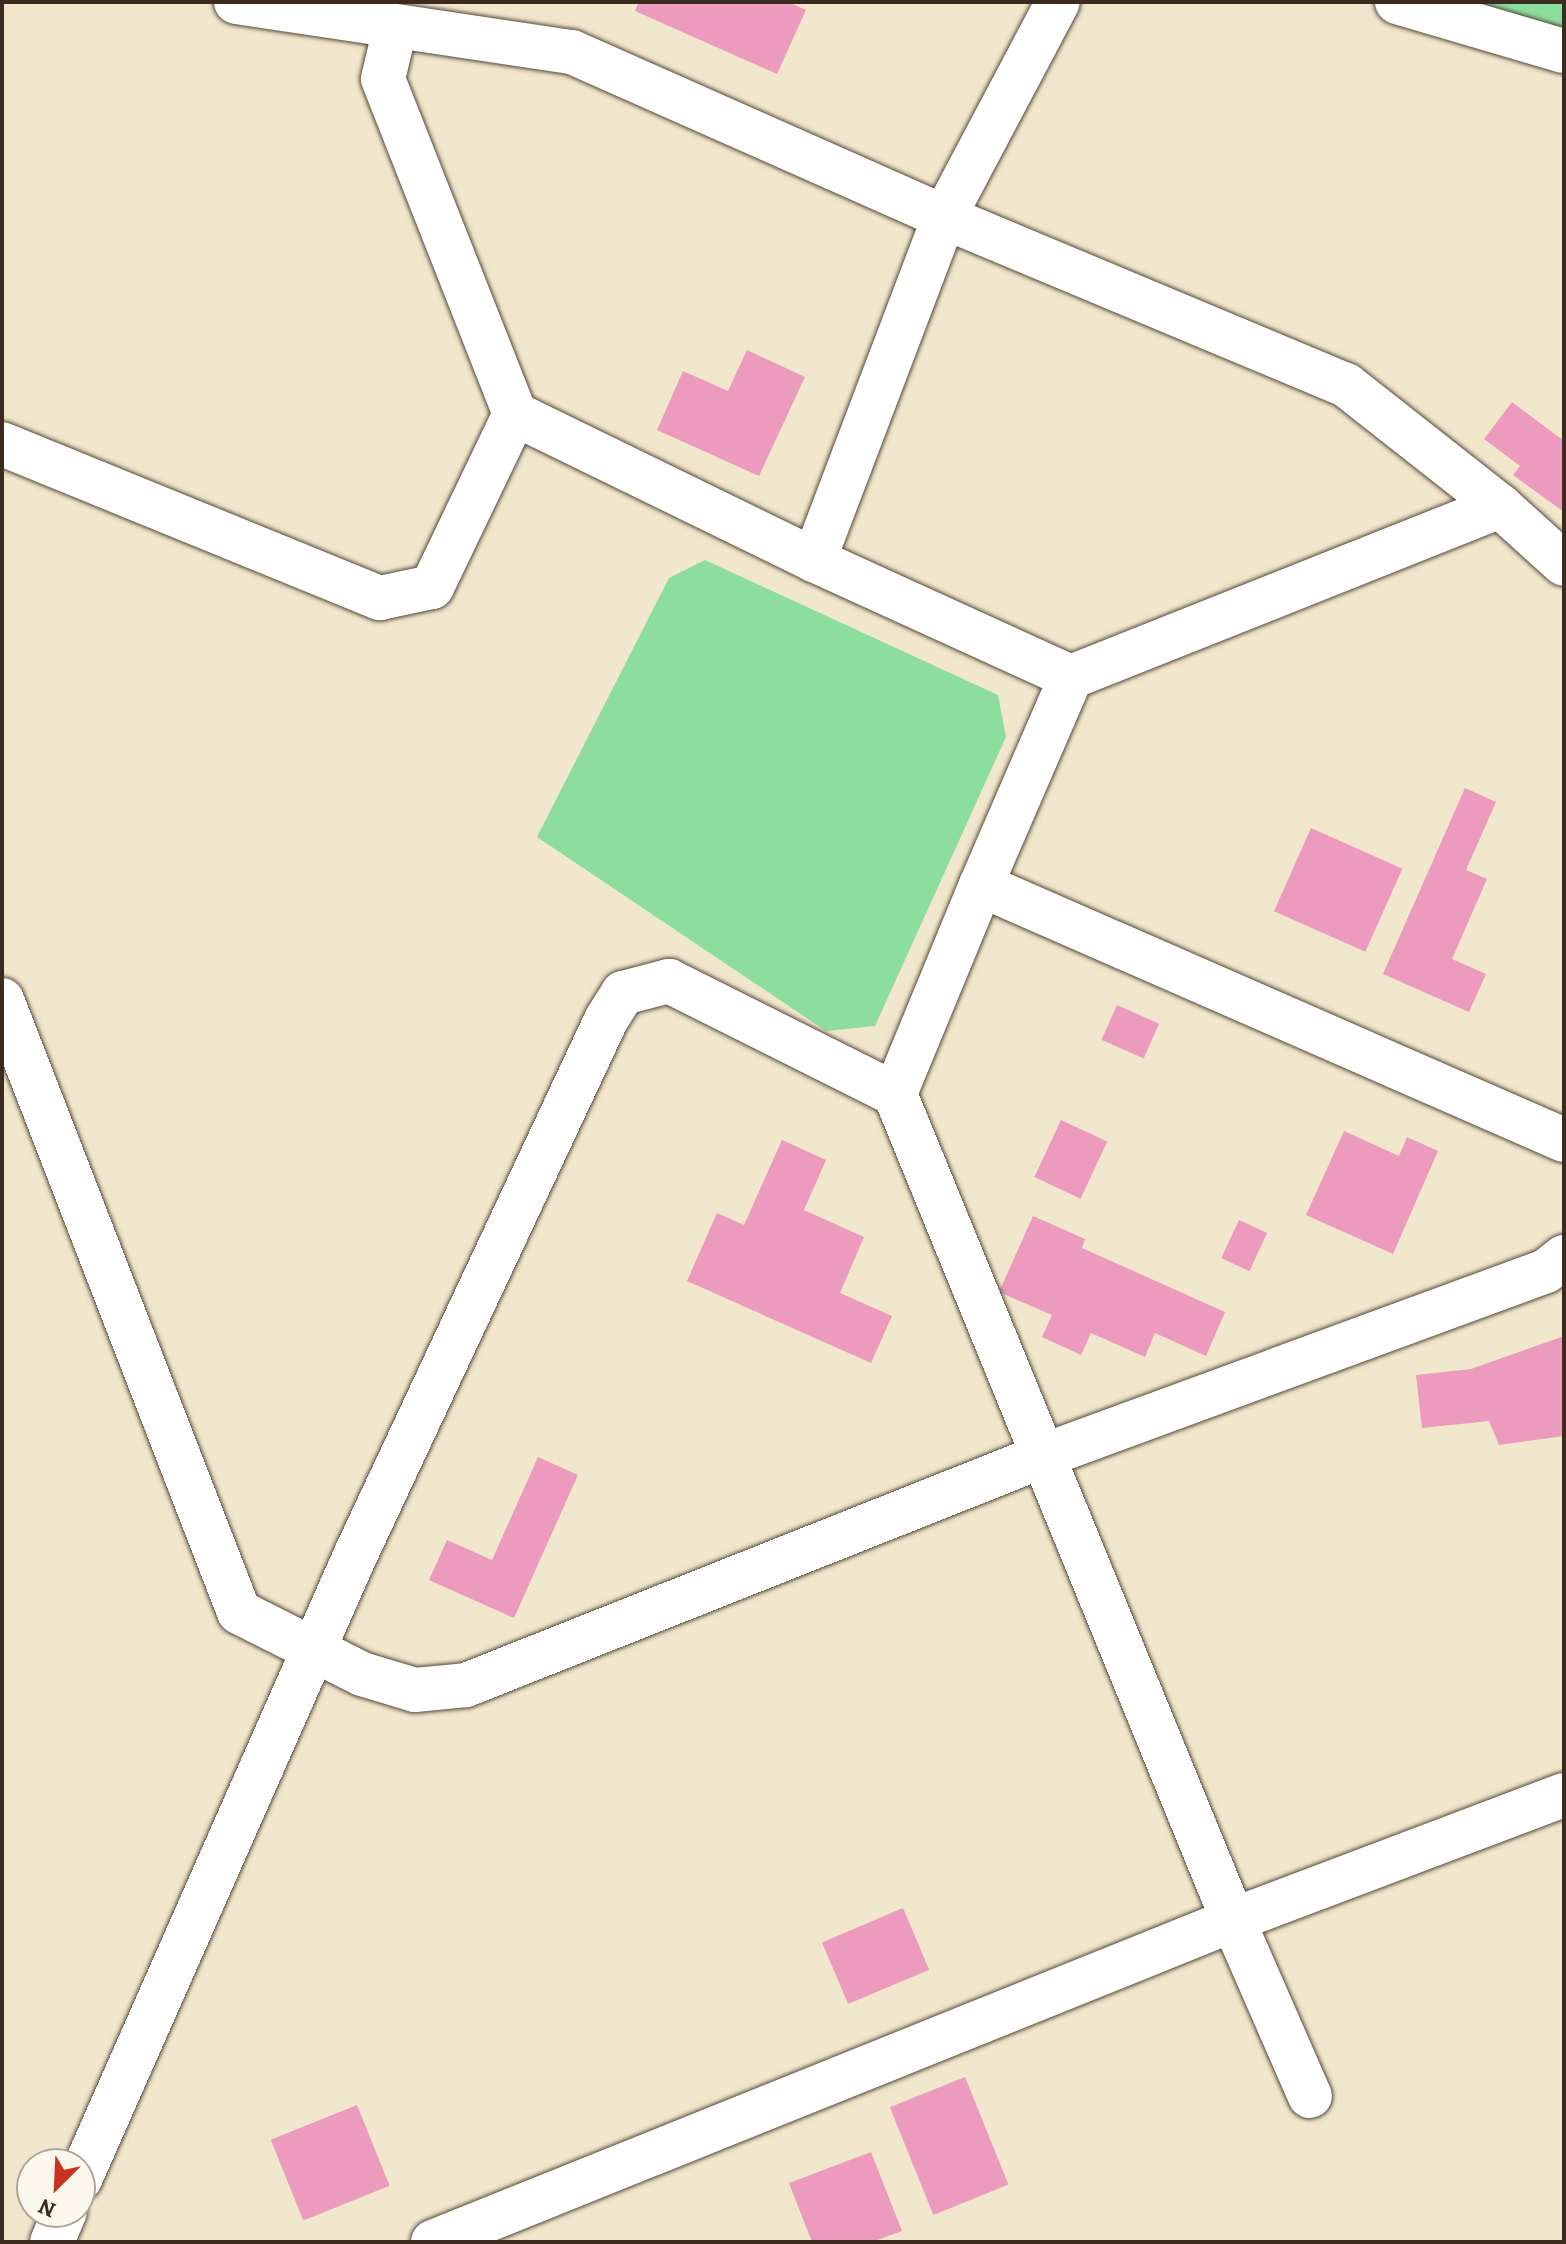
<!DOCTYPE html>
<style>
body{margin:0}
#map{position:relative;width:1566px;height:2244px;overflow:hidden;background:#f1e7cc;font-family:Alegreya,serif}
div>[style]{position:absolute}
.green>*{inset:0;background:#8dde9e}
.building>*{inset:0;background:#ec9abd;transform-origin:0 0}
.roads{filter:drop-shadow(0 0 2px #564638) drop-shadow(0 0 2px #564638)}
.minor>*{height:44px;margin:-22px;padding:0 22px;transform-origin:22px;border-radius:22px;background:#fff}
span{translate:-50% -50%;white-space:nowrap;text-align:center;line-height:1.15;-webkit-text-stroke:7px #fbf7ec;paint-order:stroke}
.frame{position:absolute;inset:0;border:4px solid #3b2a1e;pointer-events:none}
.north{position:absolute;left:16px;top:2148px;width:80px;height:80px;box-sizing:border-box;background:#fbf7ec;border:2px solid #aea59a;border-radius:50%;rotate:204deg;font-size:22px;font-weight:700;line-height:32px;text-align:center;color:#3b2a1e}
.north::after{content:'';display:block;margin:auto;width:28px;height:36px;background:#c8321e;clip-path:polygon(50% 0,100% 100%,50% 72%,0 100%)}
</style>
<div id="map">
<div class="green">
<i style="clip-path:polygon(1469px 2px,1564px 2px,1564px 32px)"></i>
<i style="clip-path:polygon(705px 560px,998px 695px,1006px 737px,875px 1026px,826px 1031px,537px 837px,669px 578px)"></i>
</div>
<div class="building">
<i style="clip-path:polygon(639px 2px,788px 2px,806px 10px,777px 74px,635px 11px)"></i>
<i style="clip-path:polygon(747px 350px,805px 377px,759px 476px,657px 430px,683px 371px,728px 391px)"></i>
<i style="clip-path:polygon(1512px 402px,1564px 441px,1564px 512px,1513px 475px,1520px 466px,1484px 439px)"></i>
<i style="clip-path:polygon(1465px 788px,1496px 802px,1466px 870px,1487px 879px,1452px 959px,1486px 974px,1469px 1012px,1383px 974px)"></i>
<i style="left:1311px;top:828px;width:100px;height:91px;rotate:24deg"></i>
<i style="left:1117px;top:1005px;width:46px;height:38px;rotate:24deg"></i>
<i style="left:1061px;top:1120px;width:51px;height:63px;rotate:25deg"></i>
<i style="clip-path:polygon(1344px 1131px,1399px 1156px,1407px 1137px,1438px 1151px,1393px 1254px,1306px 1215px)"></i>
<i style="clip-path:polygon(782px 1140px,826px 1160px,804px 1210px,864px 1237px,840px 1293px,892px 1316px,871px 1363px,687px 1281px,717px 1213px,744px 1225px)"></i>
<i style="clip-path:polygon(1033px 1216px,1085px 1239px,1082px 1248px,1225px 1312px,1206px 1356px,1155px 1333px,1145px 1357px,1091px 1333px,1081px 1355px,1042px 1337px,1052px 1315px,999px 1292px)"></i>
<i style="left:1239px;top:1220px;width:31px;height:42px;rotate:25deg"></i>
<i style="clip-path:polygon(1564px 1336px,1564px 1436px,1499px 1445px,1489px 1421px,1422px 1428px,1416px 1375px,1471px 1369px)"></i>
<i style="clip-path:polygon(538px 1457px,578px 1475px,514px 1618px,429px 1580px,447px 1540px,492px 1560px)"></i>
<i style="left:903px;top:1908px;width:67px;height:88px;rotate:67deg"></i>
<i style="left:965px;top:2077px;width:116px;height:81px;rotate:68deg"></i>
<i style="left:357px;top:2105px;width:87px;height:93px;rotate:68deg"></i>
<i style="clip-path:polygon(871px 2152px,902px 2231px,872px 2242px,812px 2242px,789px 2183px)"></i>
</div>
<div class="roads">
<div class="minor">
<i style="left:236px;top:2px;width:340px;rotate:8.5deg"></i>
<i style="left:572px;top:52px;width:407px;rotate:23.9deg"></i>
<i style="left:944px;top:217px;width:436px;rotate:22.7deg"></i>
<i style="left:1346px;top:385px;width:196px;rotate:38.2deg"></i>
<i style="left:1500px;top:506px;width:86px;rotate:42.2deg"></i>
<i style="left:1397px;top:2px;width:174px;rotate:16.4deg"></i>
<i style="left:395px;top:28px;width:52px;rotate:103.2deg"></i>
<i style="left:383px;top:79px;width:360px;rotate:68.5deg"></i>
<i style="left:515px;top:414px;width:333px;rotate:26deg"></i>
<i style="left:814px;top:560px;width:282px;rotate:24.5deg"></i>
<i style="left:1071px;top:677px;width:462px;rotate:-21.7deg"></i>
<i style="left:2px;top:444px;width:408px;rotate:22.2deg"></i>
<i style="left:380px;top:598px;width:53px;rotate:-11.9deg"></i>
<i style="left:432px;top:587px;width:192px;rotate:-64.4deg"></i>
<i style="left:814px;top:560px;width:367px;rotate:-69.2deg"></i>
<i style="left:944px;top:217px;width:243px;rotate:-62.1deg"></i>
<i style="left:981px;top:885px;width:227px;rotate:-66.6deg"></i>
<i style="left:2px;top:1000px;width:656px;rotate:68.83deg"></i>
<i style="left:239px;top:1612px;width:138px;rotate:26.8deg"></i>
<i style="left:362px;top:1674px;width:55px;rotate:16.8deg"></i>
<i style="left:415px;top:1690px;width:51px;rotate:-5.6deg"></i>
<i style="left:466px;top:1685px;width:618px;rotate:-21.66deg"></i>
<i style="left:1040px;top:1457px;width:539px;rotate:-20.18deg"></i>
<i style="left:1546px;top:1271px;width:23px;rotate:-38deg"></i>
<i style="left:1564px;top:1140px;width:636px;rotate:-156.38deg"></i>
<i style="left:981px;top:885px;width:226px;rotate:112.4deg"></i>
<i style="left:895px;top:1094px;width:892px;rotate:67.75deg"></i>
<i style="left:1233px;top:1920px;width:354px;rotate:-20.7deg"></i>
<i style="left:80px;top:2179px;width:679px;rotate:-66.19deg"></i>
<i style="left:354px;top:1558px;width:594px;rotate:-64.9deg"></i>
<i style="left:606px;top:1020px;width:32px;rotate:-58deg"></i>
<i style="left:623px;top:993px;width:48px;rotate:-14.6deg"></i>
<i style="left:669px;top:981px;width:253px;rotate:26.6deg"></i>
<i style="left:52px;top:2242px;width:33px;rotate:-67deg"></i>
<i style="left:433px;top:2242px;width:862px;rotate:-21.92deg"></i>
<i style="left:1233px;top:1920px;width:192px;rotate:66.4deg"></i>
</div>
</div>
<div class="frame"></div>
<div class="north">N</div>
</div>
